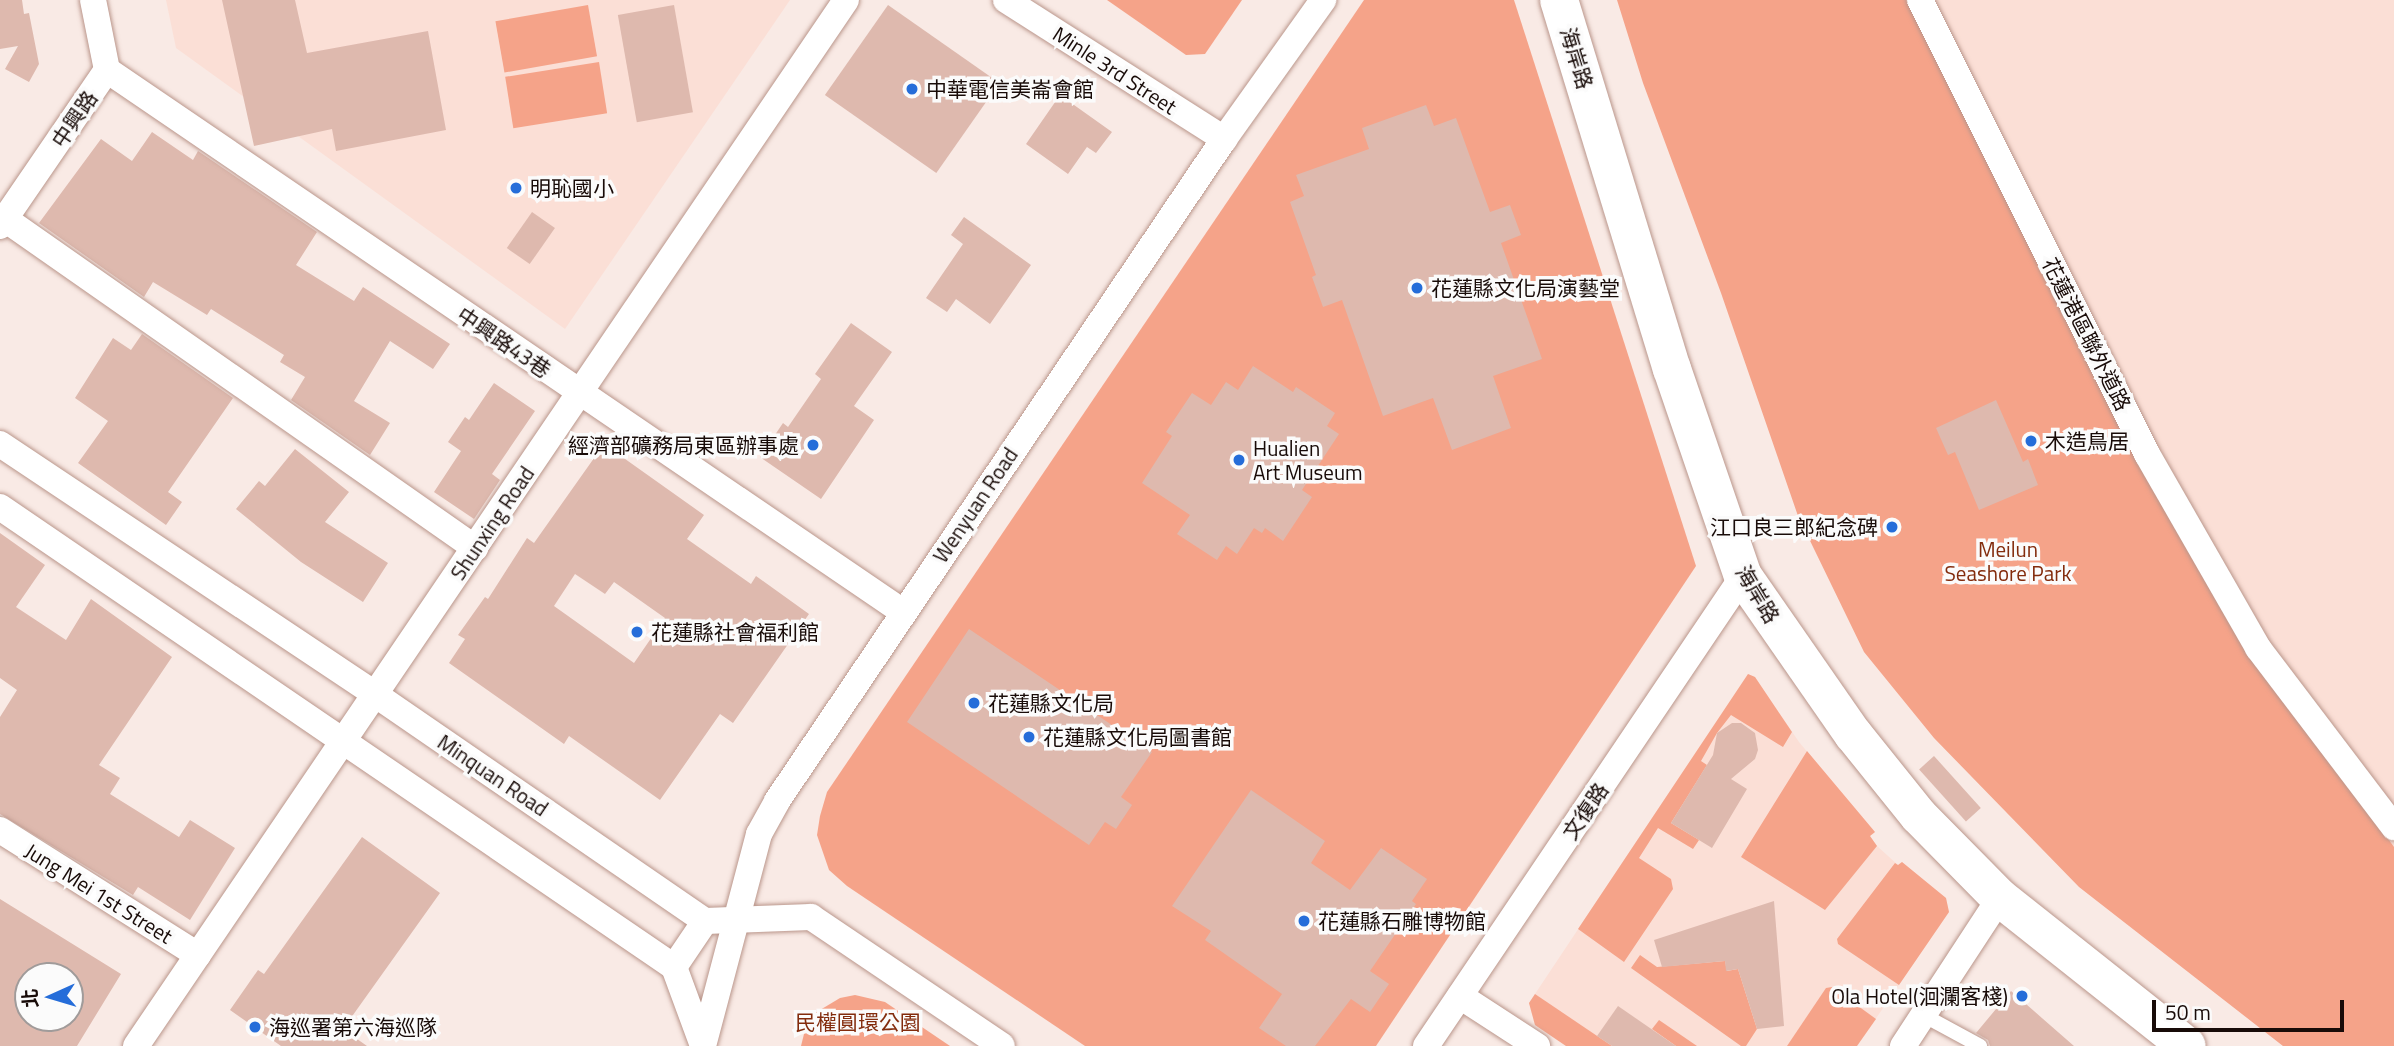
<!DOCTYPE html>
<meta charset="utf-8">
<style>
body{margin:0}
#map{position:relative;width:2394px;height:1046px;overflow:hidden;background:#f9eae5;font-family:"Titillium Web","Noto Sans TC",sans-serif}
div>[style]{position:absolute}
.built>*{inset:0;background:#fbdfd6}
.green>*{inset:0;background:#f5a389;transform-origin:0 0}
.building>*{inset:0;background:#deb9ae;transform-origin:0 0}
.roads{filter:drop-shadow(0 0 2px #ba968b) drop-shadow(0 0 2px #ba968b)}
.service>*{height:14px;margin:-7px;padding:0 7px;transform-origin:7px;border-radius:7px;background:#fff}
.minor>*{height:26px;margin:-13px;padding:0 13px;transform-origin:13px;border-radius:13px;background:#fff}
.secondary>*{height:38px;margin:-19px;padding:0 19px;transform-origin:19px;border-radius:19px;background:#fff}
.dots>*{width:19px;height:19px;translate:-50% -50%;box-sizing:border-box;border:4px solid #fbfbfb;border-radius:50%}
span{translate:-50% -50%;white-space:nowrap;text-align:center;line-height:1.15;-webkit-text-stroke:7px #fbfbfb;paint-order:stroke}
.street-label{font-size:21px;color:#180b08}
.poi-label{font-size:21px;color:#180b08}
.left{translate:0 -50%;text-align:left}
.right{translate:-100% -50%;text-align:right}
.park-label{font-size:21px;color:#832c0d}
.north{position:absolute;left:14px;top:962px;width:70px;height:70px;box-sizing:border-box;background:#fbfbfb;border:2px solid #a09b9a;border-radius:50%;rotate:266deg;font-size:19px;font-weight:700;line-height:28px;text-align:center;color:#180b08}
.north::after{content:'';display:block;margin:auto;width:24px;height:32px;background:#256dd9;clip-path:polygon(50% 0,100% 100%,50% 72%,0 100%)}
.scale{position:absolute;left:2152px;top:1000px;width:192px;height:32px;box-sizing:border-box;border:4px solid #180b08;border-top:0;padding-left:9px;font-size:21px;line-height:24px;white-space:nowrap;color:#180b08;-webkit-text-stroke:5px #fbfbfb;paint-order:stroke}
</style>
<div id="map">
<div class="built">
<i style="clip-path:polygon(166px 0,790px 0,565px 329px,176px 48px)"></i>
<i style="clip-path:polygon(1911px 0,2394px 0,2394px 851px,2272px 688px)"></i>
<i style="clip-path:polygon(1748px 674px,1755px 677px,1799px 742px,1875px 832px,1870px 836px,1877px 846px,1898px 865px,1902px 862px,1946px 898px,1949px 912px,1857px 1046px,1566px 1046px,1535px 1025px,1529px 1003px)"></i>
</div>
<div class="green">
<i style="clip-path:polygon(1107px 0,1242px 0,1205px 54px,1186px 55px)"></i>
<i style="clip-path:polygon(1364px 0,1514px 0,1696px 566px,1376px 1046px,1085px 1046px,847px 886px,829px 870px,817px 835px,820px 816px,827px 792px)"></i>
<i style="clip-path:polygon(1617px 0,1916px 0,2254px 654px,2394px 847px,2394px 1046px,2283px 1046px,2079px 887px,1934px 738px,1864px 652px,1798px 516px,1721px 293px,1643px 83px)"></i>
<i style="left:588px;top:5px;width:52px;height:94px;rotate:80deg"></i>
<i style="left:599px;top:62px;width:52px;height:95px;rotate:81deg"></i>
<i style="clip-path:polygon(1748px 674px,1755px 677px,1792px 732px,1783px 747px,1731px 715px,1717px 733px,1701px 761px,1707px 765px,1671px 823px,1699px 840px,1693px 849px,1658px 828px,1639px 858px,1671px 879px,1673px 889px,1624px 962px,1578px 929px)"></i>
<i style="clip-path:polygon(1807px 751px,1875px 832px,1870px 836px,1877px 846px,1825px 910px,1741px 857px)"></i>
<i style="clip-path:polygon(1902px 862px,1946px 898px,1949px 912px,1899px 985px,1838px 944px,1837px 939px,1895px 863px,1898px 865px)"></i>
<i style="clip-path:polygon(1640px 955px,1657px 967px,1725px 961px,1727px 971px,1738px 969px,1757px 1029px,1746px 1046px,1741px 1046px,1631px 968px)"></i>
<i style="clip-path:polygon(1832px 987px,1876px 1019px,1857px 1046px,1787px 1046px,1826px 988px)"></i>
<i style="clip-path:polygon(1535px 994px,1612px 1046px,1566px 1046px,1535px 1025px,1529px 1003px)"></i>
<i style="clip-path:polygon(855px 995px,885px 1002px,950px 1046px,801px 1046px,806px 1026px,815px 1013px,840px 998px)"></i>
<i style="clip-path:polygon(1659px 1020px,1697px 1046px,1676px 1046px,1652px 1029px)"></i>
</div>
<div class="building">
<i style="clip-path:polygon(0 0,22px 0,24px 14px,29px 13px,39px 64px,29px 82px,5px 69px,18px 46px,0 49px)"></i>
<i style="clip-path:polygon(222px 0,295px 0,307px 53px,428px 31px,446px 130px,336px 151px,332px 129px,254px 146px)"></i>
<i style="left:674px;top:5px;width:109px;height:57px;rotate:80deg"></i>
<i style="left:888px;top:5px;width:136px;height:110px;rotate:35deg"></i>
<i style="clip-path:polygon(1060px 95px,1112px 132px,1096px 153px,1087px 147px,1068px 174px,1026px 144px)"></i>
<i style="clip-path:polygon(1426px 105px,1434px 126px,1456px 118px,1490px 212px,1510px 205px,1521px 235px,1501px 243px,1542px 359px,1493px 376px,1511px 428px,1452px 450px,1433px 398px,1383px 416px,1342px 300px,1323px 307px,1312px 277px,1316px 275px,1290px 202px,1304px 196px,1296px 175px,1369px 149px,1362px 128px)"></i>
<i style="clip-path:polygon(152px 132px,193px 160px,198px 151px,317px 232px,296px 265px,354px 301px,363px 287px,450px 344px,433px 369px,390px 341px,354px 401px,390px 423px,370px 455px,291px 400px,305px 377px,280px 362px,284px 355px,211px 309px,207px 315px,153px 282px,144px 297px,39px 223px,101px 139px,132px 161px)"></i>
<i style="left:532px;top:212px;width:28px;height:44px;rotate:35deg"></i>
<i style="clip-path:polygon(964px 217px,1031px 265px,990px 324px,956px 299px,947px 312px,926px 298px,963px 244px,951px 235px)"></i>
<i style="clip-path:polygon(851px 323px,892px 352px,854px 406px,874px 420px,821px 499px,760px 457px,783px 423px,788px 427px,821px 379px,815px 374px)"></i>
<i style="clip-path:polygon(142px 334px,233px 398px,168px 492px,182px 502px,166px 525px,78px 463px,108px 421px,75px 398px,113px 338px,131px 350px)"></i>
<i style="clip-path:polygon(1253px 366px,1293px 392px,1296px 387px,1335px 413px,1327px 426px,1339px 434px,1302px 490px,1312px 497px,1283px 541px,1265px 528px,1262px 533px,1254px 528px,1237px 554px,1226px 546px,1217px 560px,1177px 534px,1190px 515px,1142px 483px,1172px 436px,1166px 432px,1192px 393px,1211px 405px,1226px 382px,1238px 390px)"></i>
<i style="clip-path:polygon(494px 383px,535px 411px,492px 474px,500px 480px,474px 519px,434px 492px,461px 451px,448px 442px,465px 417px,469px 420px)"></i>
<i style="clip-path:polygon(1996px 400px,2023px 462px,2028px 459px,2038px 485px,1979px 510px,1955px 452px,1948px 455px,1936px 428px)"></i>
<i style="clip-path:polygon(evenodd,604px 444px,704px 515px,687px 539px,751px 584px,756px 576px,809px 614px,733px 723px,720px 714px,660px 800px,569px 736px,564px 744px,449px 663px,465px 639px,458px 635px,485px 597px,488px 599px,527px 538px,534px 543px,604px 444px,575px 574px,605px 594px,614px 582px,665px 618px,634px 663px,554px 606px,575px 574px)"></i>
<i style="clip-path:polygon(295px 449px,349px 492px,325px 522px,388px 563px,363px 602px,301px 562px,236px 509px,259px 481px,265px 486px)"></i>
<i style="clip-path:polygon(0 533px,45px 565px,16px 607px,66px 640px,91px 599px,172px 657px,99px 765px,120px 778px,110px 794px,179px 837px,190px 820px,235px 848px,190px 920px,138px 887px,133px 895px,0 814px,0 717px,17px 690px,0 678px)"></i>
<i style="clip-path:polygon(969px 629px,1152px 752px,1121px 797px,1132px 805px,1116px 829px,1105px 822px,1089px 845px,907px 722px)"></i>
<i style="clip-path:polygon(1732px 723px,1741px 723px,1755px 733px,1758px 750px,1755px 759px,1731px 779px,1747px 789px,1712px 848px,1671px 823px,1713px 755px,1717px 733px)"></i>
<i style="left:1934px;top:756px;width:70px;height:20px;rotate:48deg"></i>
<i style="clip-path:polygon(1251px 790px,1325px 841px,1311px 863px,1350px 890px,1381px 848px,1427px 879px,1412px 901px,1416px 904px,1370px 971px,1389px 984px,1370px 1012px,1351px 999px,1315px 1046px,1286px 1046px,1259px 1028px,1282px 994px,1205px 940px,1211px 931px,1172px 906px)"></i>
<i style="clip-path:polygon(362px 837px,440px 893px,343px 1029px,367px 1046px,281px 1046px,230px 1010px,258px 970px,264px 974px)"></i>
<i style="clip-path:polygon(evenodd,0 899px,121px 974px,77px 1046px,0 1046px,0 899px,28px 976px,70px 976px,70px 1018px,28px 1018px,28px 976px)"></i>
<i style="clip-path:polygon(1774px 901px,1784px 1026px,1757px 1029px,1738px 969px,1726px 971px,1725px 961px,1662px 967px,1654px 940px)"></i>
<i style="clip-path:polygon(2011px 991px,2074px 1046px,1990px 1046px,1988px 1040px,1976px 1033px)"></i>
<i style="clip-path:polygon(1618px 1006px,1676px 1046px,1612px 1046px,1597px 1036px)"></i>
</div>
<div class="roads">
<div class="service">
<i style="left:1923px;top:1015px;width:65px;rotate:28.5deg"></i>
</div>
<div class="minor">
<i style="left:1006px;top:0;width:259px;rotate:32.5deg"></i>
<i style="left:1920px;top:0;width:508px;rotate:63.43deg"></i>
<i style="left:2147px;top:454px;width:224px;rotate:60.2deg"></i>
<i style="left:2258px;top:648px;width:225px;rotate:52.8deg"></i>
<i style="left:107px;top:70px;width:963px;rotate:34.25deg"></i>
<i style="left:5px;top:219px;width:574px;rotate:34.99deg"></i>
<i style="left:0;top:226px;width:189px;rotate:-55.6deg"></i>
<i style="left:107px;top:70px;width:71px;rotate:-101.3deg"></i>
<i style="left:0;top:444px;width:452px;rotate:33.7deg"></i>
<i style="left:376px;top:695px;width:399px;rotate:34.5deg"></i>
<i style="left:705px;top:921px;width:106px;rotate:-2.2deg"></i>
<i style="left:811px;top:917px;width:230px;rotate:34deg"></i>
<i style="left:0;top:507px;width:816px;rotate:34.31deg"></i>
<i style="left:674px;top:967px;width:84px;rotate:69.8deg"></i>
<i style="left:0;top:830px;width:234px;rotate:32.3deg"></i>
<i style="left:674px;top:967px;width:55px;rotate:-56deg"></i>
<i style="left:1460px;top:996px;width:92px;rotate:33deg"></i>
<i style="left:136px;top:1046px;width:1264px;rotate:-55.83deg"></i>
<i style="left:703px;top:1046px;width:219px;rotate:-75.2deg"></i>
<i style="left:759px;top:834px;width:38px;rotate:-61deg"></i>
<i style="left:777px;top:801px;width:799px;rotate:-55.97deg"></i>
<i style="left:1224px;top:139px;width:171px;rotate:-54.5deg"></i>
<i style="left:1426px;top:1046px;width:567px;rotate:-56deg"></i>
<i style="left:1903px;top:1046px;width:177px;rotate:-56.8deg"></i>
</div>
<div class="secondary">
<i style="left:1559px;top:0;width:386px;rotate:73deg"></i>
<i style="left:1672px;top:369px;width:219px;rotate:71.1deg"></i>
<i style="left:1743px;top:576px;width:193px;rotate:55.2deg"></i>
<i style="left:1853px;top:734px;width:105px;rotate:51.2deg"></i>
<i style="left:1919px;top:816px;width:115px;rotate:45.4deg"></i>
<i style="left:2000px;top:898px;width:238px;rotate:38.4deg"></i>
</div>
</div>
<div class="dots">
<i style="left:912px;top:89px;background:#256dd9"></i>
<i style="left:516px;top:188px;background:#256dd9"></i>
<i style="left:1417px;top:288px;background:#256dd9"></i>
<i style="left:2031px;top:441px;background:#256dd9"></i>
<i style="left:813px;top:445px;background:#256dd9"></i>
<i style="left:1239px;top:460px;background:#256dd9"></i>
<i style="left:1892px;top:527px;background:#256dd9"></i>
<i style="left:637px;top:632px;background:#256dd9"></i>
<i style="left:974px;top:703px;background:#256dd9"></i>
<i style="left:1029px;top:737px;background:#256dd9"></i>
<i style="left:1304px;top:921px;background:#256dd9"></i>
<i style="left:2022px;top:996px;background:#256dd9"></i>
<i style="left:255px;top:1027px;background:#256dd9"></i>
</div>
<div class="street-label">
<span style="left:1577px;top:58px;rotate:73deg">海岸路</span>
<span style="left:1115px;top:70px;rotate:33deg">Minle 3rd Street</span>
<span style="left:74px;top:119px;rotate:-56deg">中興路</span>
<span style="left:2087px;top:334px;rotate:63deg">花蓮港區聯外道路</span>
<span style="left:504px;top:342px;rotate:34deg">中興路43巷</span>
<span style="left:975px;top:505px;rotate:-56deg">Wenyuan Road</span>
<span style="left:492px;top:523px;rotate:-56deg">Shunxing Road</span>
<span style="left:1758px;top:594px;rotate:59deg">海岸路</span>
<span style="left:493px;top:775px;rotate:34deg">Minquan Road</span>
<span style="left:1585px;top:811px;rotate:-56deg">文復路</span>
<span style="left:99px;top:893px;rotate:32deg">Jung Mei 1st Street</span>
</div>
<div class="poi-label">
<span class="left" style="left:926px;top:89px">中華電信美崙會館</span>
<span class="left" style="left:530px;top:188px">明恥國小</span>
<span class="left" style="left:1431px;top:288px">花蓮縣文化局演藝堂</span>
<span class="left" style="left:2045px;top:441px">木造鳥居</span>
<span class="right" style="left:799px;top:445px">經濟部礦務局東區辦事處</span>
<span class="left" style="left:1253px;top:460px">Hualien<br>Art Museum</span>
<span class="right" style="left:1878px;top:527px">江口良三郎紀念碑</span>
<span class="left" style="left:651px;top:632px">花蓮縣社會福利館</span>
<span class="left" style="left:988px;top:703px">花蓮縣文化局</span>
<span class="left" style="left:1043px;top:737px">花蓮縣文化局圖書館</span>
<span class="left" style="left:1318px;top:921px">花蓮縣石雕博物館</span>
<span class="right" style="left:2008px;top:996px">Ola Hotel(洄瀾客棧)</span>
<span class="left" style="left:269px;top:1027px">海巡署第六海巡隊</span>
</div>
<div class="park-label">
<span style="left:2008px;top:561px">Meilun<br>Seashore Park</span>
<span style="left:858px;top:1022px">民權圓環公園</span>
</div>
<div class="north">北</div>
<div class="scale">50 m</div>
</div>
